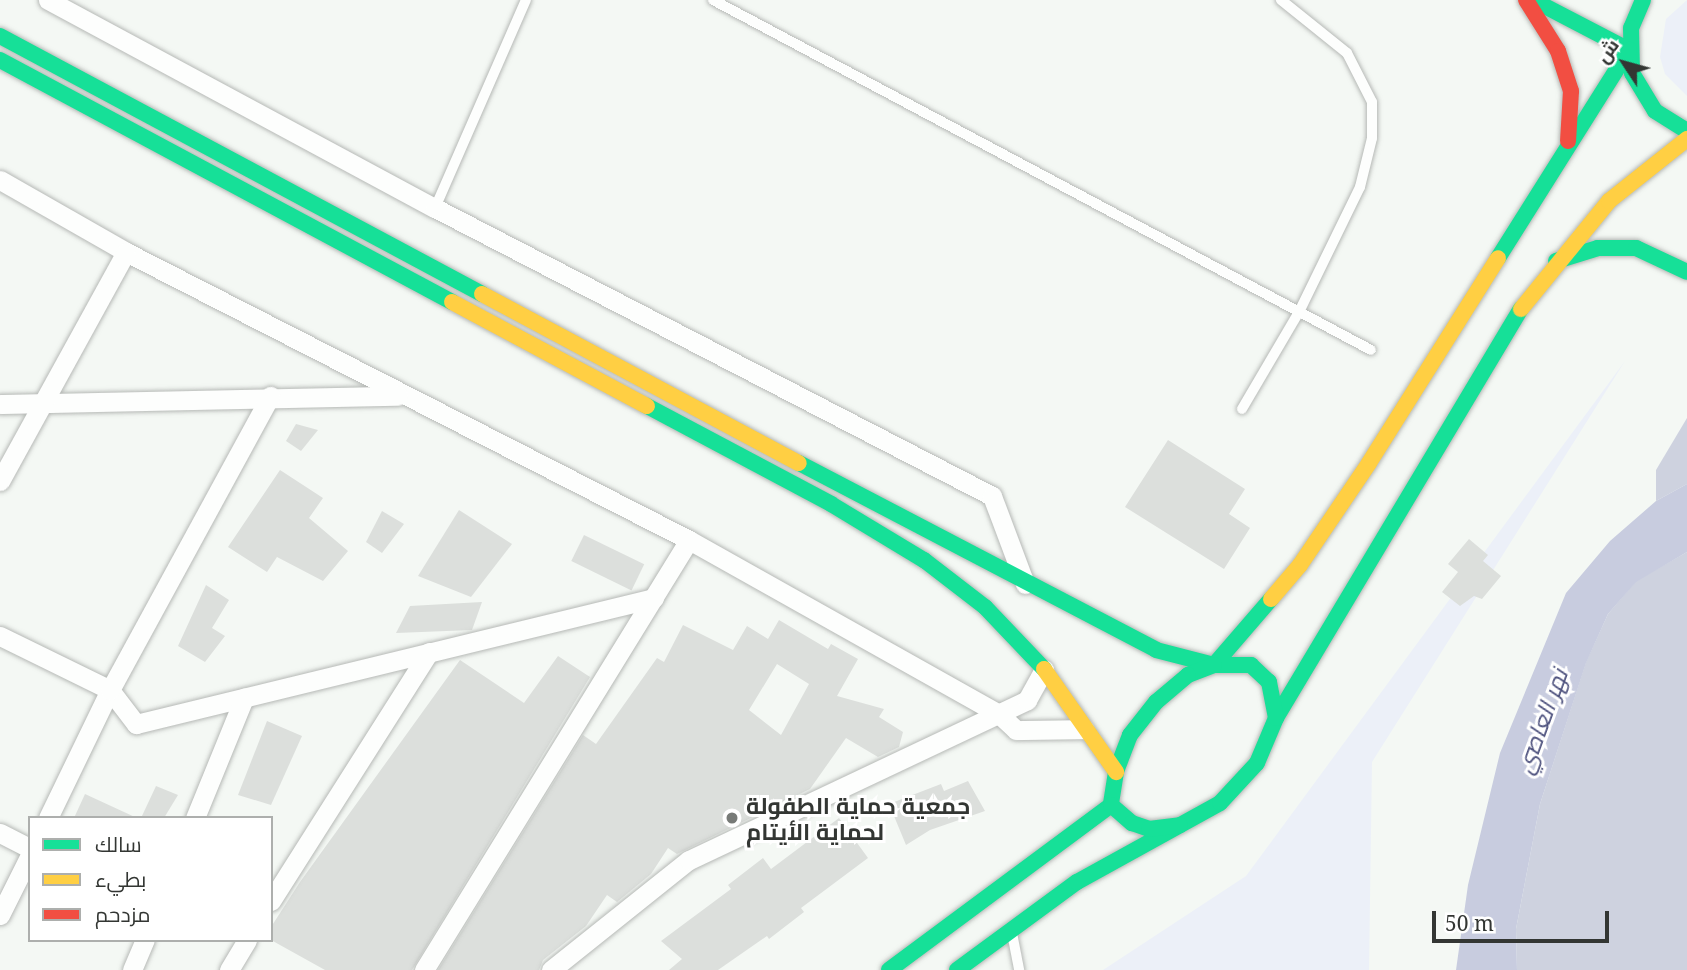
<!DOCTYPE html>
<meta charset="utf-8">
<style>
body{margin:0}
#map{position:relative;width:1687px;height:970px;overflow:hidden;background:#f4f8f4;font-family:"Noto Serif",Cairo,serif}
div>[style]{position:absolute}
.green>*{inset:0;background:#ecf0f8}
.forest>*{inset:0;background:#ced2df}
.water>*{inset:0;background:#c8ccdf}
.building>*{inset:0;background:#dcdfdc;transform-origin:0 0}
.roads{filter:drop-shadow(0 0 2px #b6b9b6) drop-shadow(0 0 2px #b6b9b6)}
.lane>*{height:10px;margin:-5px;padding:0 5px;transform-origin:5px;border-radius:5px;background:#fdfefd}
.street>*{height:19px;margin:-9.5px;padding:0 9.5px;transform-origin:9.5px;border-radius:9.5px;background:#fdfefd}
.fast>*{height:16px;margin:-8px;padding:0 8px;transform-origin:8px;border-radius:8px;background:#16e098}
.slow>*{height:16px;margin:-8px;padding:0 8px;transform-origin:8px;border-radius:8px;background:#ffcf43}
.jam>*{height:16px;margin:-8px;padding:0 8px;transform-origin:8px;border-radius:8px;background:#f24e42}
.dots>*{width:19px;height:19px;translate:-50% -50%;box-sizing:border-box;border:4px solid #fff;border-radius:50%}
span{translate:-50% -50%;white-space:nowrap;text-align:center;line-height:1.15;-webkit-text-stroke:6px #fff;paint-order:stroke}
.poi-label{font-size:23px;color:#333633;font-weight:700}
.left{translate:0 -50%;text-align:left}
.water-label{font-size:24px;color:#4e527e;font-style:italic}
.legend{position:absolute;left:28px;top:816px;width:245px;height:126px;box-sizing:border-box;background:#fff;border:2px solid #adafad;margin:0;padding:9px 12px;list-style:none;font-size:21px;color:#333633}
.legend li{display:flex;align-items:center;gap:14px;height:35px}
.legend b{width:35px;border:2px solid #adafad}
.north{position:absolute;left:1589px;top:28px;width:70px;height:70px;-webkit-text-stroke:5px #fff;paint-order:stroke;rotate:306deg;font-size:19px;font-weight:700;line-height:28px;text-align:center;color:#333633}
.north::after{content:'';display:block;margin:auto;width:24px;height:32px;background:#333633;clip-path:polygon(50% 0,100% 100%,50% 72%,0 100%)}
.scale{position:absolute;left:1432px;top:911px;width:177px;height:32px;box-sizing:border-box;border:4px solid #333633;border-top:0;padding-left:9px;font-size:21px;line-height:24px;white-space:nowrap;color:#333633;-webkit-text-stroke:5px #fff;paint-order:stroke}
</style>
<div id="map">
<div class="green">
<i style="clip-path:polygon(1687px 0,1687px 96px,1665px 74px,1660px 57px,1666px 19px)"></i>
<i style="clip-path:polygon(1625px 361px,1372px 762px,1369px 970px,1103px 970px,1246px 876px)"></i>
</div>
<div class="forest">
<i style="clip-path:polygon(1687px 418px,1687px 484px,1656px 501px,1656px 470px)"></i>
<i style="clip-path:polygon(1687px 552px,1687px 970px,1517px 970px,1516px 929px,1540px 804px,1586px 662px,1608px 614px,1636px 581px)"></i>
</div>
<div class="water">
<i style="clip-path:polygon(1687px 484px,1687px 552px,1636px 582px,1608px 614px,1586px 663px,1540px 804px,1516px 929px,1517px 970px,1456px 970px,1468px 885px,1500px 753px,1566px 593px,1610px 541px,1656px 501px)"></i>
</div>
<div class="building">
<i style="clip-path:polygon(296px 424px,318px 430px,301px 451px,286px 441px)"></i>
<i style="clip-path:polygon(1168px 440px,1245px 489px,1229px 514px,1250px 528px,1224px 569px,1125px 507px)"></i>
<i style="clip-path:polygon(280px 470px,323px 498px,309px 518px,348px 551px,323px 581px,277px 557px,267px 572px,228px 547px)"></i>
<i style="clip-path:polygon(459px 510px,512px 544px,471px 597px,418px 576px)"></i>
<i style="clip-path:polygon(382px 511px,404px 524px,382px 553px,366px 542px)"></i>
<i style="left:584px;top:535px;width:67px;height:29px;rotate:26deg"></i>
<i style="clip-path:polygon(1469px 539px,1488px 555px,1483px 561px,1501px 576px,1482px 599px,1474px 596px,1460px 606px,1442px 592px,1458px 572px,1448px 564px)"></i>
<i style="clip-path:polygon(206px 585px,229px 600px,212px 628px,225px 636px,205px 662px,178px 646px)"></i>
<i style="clip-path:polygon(482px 602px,472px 630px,396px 633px,410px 606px)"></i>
<i style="clip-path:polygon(evenodd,779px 620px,828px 649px,831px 644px,858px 659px,837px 696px,884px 709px,879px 717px,903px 732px,899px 747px,878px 757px,846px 738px,810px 789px,677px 854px,668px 848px,651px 874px,617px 902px,607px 895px,586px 926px,543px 960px,539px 970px,438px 970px,583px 735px,596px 744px,657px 658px,664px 662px,683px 625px,733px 650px,747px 626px,768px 639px,779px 620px,777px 664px,809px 684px,781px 735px,749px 710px,777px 664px)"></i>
<i style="clip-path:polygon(558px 656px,590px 677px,412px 970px,325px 970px,271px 940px,271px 927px,300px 882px,460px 660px,524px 703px)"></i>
<i style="clip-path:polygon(267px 721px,302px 736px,271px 805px,238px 795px)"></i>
<i style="clip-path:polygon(968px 781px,985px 811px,930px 830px,906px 845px,889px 804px,941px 784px,944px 791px)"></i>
<i style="clip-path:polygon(156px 786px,178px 795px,164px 818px,141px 818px)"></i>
<i style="clip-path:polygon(85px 794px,137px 818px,74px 818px)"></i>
<i style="clip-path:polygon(839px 818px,868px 858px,801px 908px,804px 912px,769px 939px,767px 936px,718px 970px,669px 970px,682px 959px,661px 941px,731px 889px,728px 885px,763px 858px,771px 869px)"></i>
</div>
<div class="roads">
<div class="lane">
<i style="left:713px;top:0;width:745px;rotate:28.01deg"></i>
<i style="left:435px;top:208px;width:227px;rotate:-66.4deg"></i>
<i style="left:1242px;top:409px;width:115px;rotate:-59.6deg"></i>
<i style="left:1300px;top:310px;width:137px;rotate:-64deg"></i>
<i style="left:1360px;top:187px;width:50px;rotate:-76.2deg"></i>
<i style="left:1372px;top:138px;width:36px;rotate:-90deg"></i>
<i style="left:1372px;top:102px;width:55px;rotate:-117deg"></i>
<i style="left:1347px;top:53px;width:85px;rotate:-141.2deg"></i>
<i style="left:1012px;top:933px;width:38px;rotate:79deg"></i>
</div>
<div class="street">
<i style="left:48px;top:0;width:439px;rotate:28.3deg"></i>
<i style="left:435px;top:208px;width:627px;rotate:27.34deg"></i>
<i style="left:992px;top:496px;width:94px;rotate:69.4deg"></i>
<i style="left:0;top:180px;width:145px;rotate:29.7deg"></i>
<i style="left:126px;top:252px;width:632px;rotate:27.09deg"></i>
<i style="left:689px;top:540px;width:355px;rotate:29.3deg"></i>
<i style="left:999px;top:714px;width:23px;rotate:43deg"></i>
<i style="left:1016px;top:730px;width:68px;rotate:-0.8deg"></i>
<i style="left:0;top:404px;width:398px;rotate:-1.2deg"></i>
<i style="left:0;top:481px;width:261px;rotate:-61.2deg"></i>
<i style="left:0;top:636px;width:123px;rotate:26.1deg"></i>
<i style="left:110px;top:690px;width:43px;rotate:52.6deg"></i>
<i style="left:136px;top:724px;width:533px;rotate:-13.67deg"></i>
<i style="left:48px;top:818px;width:142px;rotate:-64.2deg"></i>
<i style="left:110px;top:690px;width:335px;rotate:-61.4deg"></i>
<i style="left:195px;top:818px;width:130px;rotate:-67.8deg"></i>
<i style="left:0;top:833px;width:34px;rotate:27deg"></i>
<i style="left:271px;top:901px;width:295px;rotate:-57.6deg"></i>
<i style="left:0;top:915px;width:67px;rotate:-63.4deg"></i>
<i style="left:132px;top:970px;width:33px;rotate:-67deg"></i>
<i style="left:229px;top:970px;width:35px;rotate:-59deg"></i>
<i style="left:424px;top:970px;width:505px;rotate:-58.36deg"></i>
<i style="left:551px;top:970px;width:176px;rotate:-38.6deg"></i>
<i style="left:689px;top:860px;width:374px;rotate:-25.3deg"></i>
<i style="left:1027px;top:700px;width:35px;rotate:-61deg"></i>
</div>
<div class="fast">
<i style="left:1533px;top:0;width:108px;rotate:27.5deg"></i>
<i style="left:1643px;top:0;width:30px;rotate:113deg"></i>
<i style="left:1631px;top:28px;width:45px;rotate:88.7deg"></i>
<i style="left:1632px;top:73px;width:44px;rotate:58.8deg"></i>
<i style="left:1655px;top:111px;width:38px;rotate:32deg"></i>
<i style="left:0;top:36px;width:547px;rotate:28.16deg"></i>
<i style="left:0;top:60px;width:513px;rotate:28.16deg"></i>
<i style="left:1498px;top:258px;width:246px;rotate:-57.8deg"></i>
<i style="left:1556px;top:261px;width:44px;rotate:-17.2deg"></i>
<i style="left:1598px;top:248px;width:38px"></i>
<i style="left:1636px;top:248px;width:56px;rotate:25.2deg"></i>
<i style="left:647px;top:406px;width:208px;rotate:28deg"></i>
<i style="left:831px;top:504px;width:109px;rotate:31.1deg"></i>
<i style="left:924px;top:560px;width:77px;rotate:37.6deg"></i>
<i style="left:985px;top:607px;width:86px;rotate:46.4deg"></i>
<i style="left:799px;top:463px;width:403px;rotate:27.6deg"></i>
<i style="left:1156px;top:650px;width:60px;rotate:14.5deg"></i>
<i style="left:1214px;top:665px;width:87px;rotate:-49.2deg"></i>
<i style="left:1276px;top:718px;width:477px;rotate:-59.1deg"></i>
<i style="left:889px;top:970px;width:277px;rotate:-36.6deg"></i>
<i style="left:957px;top:970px;width:149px;rotate:-36.3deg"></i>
<i style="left:1077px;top:882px;width:163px;rotate:-28.9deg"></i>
<i style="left:1220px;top:803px;width:54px;rotate:-47.2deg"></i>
<i style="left:1257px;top:763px;width:49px;rotate:-67.1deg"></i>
<i style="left:1276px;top:718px;width:37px;rotate:-101deg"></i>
<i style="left:1269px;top:682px;width:25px;rotate:-137deg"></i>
<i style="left:1251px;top:665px;width:37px;rotate:180deg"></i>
<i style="left:1214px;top:665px;width:28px;rotate:159deg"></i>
<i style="left:1188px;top:675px;width:42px;rotate:139.8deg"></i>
<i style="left:1156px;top:702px;width:42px;rotate:128.2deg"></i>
<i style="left:1130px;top:735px;width:40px;rotate:111deg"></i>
<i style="left:1116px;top:772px;width:33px;rotate:99deg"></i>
<i style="left:1111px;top:805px;width:28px;rotate:41deg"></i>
<i style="left:1132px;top:823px;width:18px;rotate:19deg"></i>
<i style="left:1149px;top:829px;width:31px;rotate:-7deg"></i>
</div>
<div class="slow">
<i style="left:482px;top:294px;width:359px;rotate:28.1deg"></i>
<i style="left:452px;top:302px;width:221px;rotate:28.1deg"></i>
<i style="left:1521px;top:309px;width:139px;rotate:-50.8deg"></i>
<i style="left:1609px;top:201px;width:100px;rotate:-38.5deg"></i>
<i style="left:1271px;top:599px;width:45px;rotate:-49.5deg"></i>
<i style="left:1300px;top:565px;width:123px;rotate:-55.9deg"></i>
<i style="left:1369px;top:463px;width:242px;rotate:-57.8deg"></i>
<i style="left:1044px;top:669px;width:126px;rotate:55deg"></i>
</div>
<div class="jam">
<i style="left:1526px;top:0;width:60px;rotate:57.9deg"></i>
<i style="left:1558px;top:51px;width:42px;rotate:72deg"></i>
<i style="left:1571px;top:91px;width:50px;rotate:93.4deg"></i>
</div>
</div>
<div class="dots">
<i style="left:732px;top:818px;background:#777a77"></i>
</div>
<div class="poi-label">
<span class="left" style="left:746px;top:818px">جمعية حماية الطفولة<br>لحماية الأيتام</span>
</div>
<div class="water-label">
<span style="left:1541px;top:721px;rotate:-70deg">نهر العاصي</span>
</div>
<ul class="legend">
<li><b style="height:9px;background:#16e098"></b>سالك</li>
<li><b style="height:9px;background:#ffcf43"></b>بطيء</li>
<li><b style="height:9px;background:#f24e42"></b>مزدحم</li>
</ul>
<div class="north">ش</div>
<div class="scale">50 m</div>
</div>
